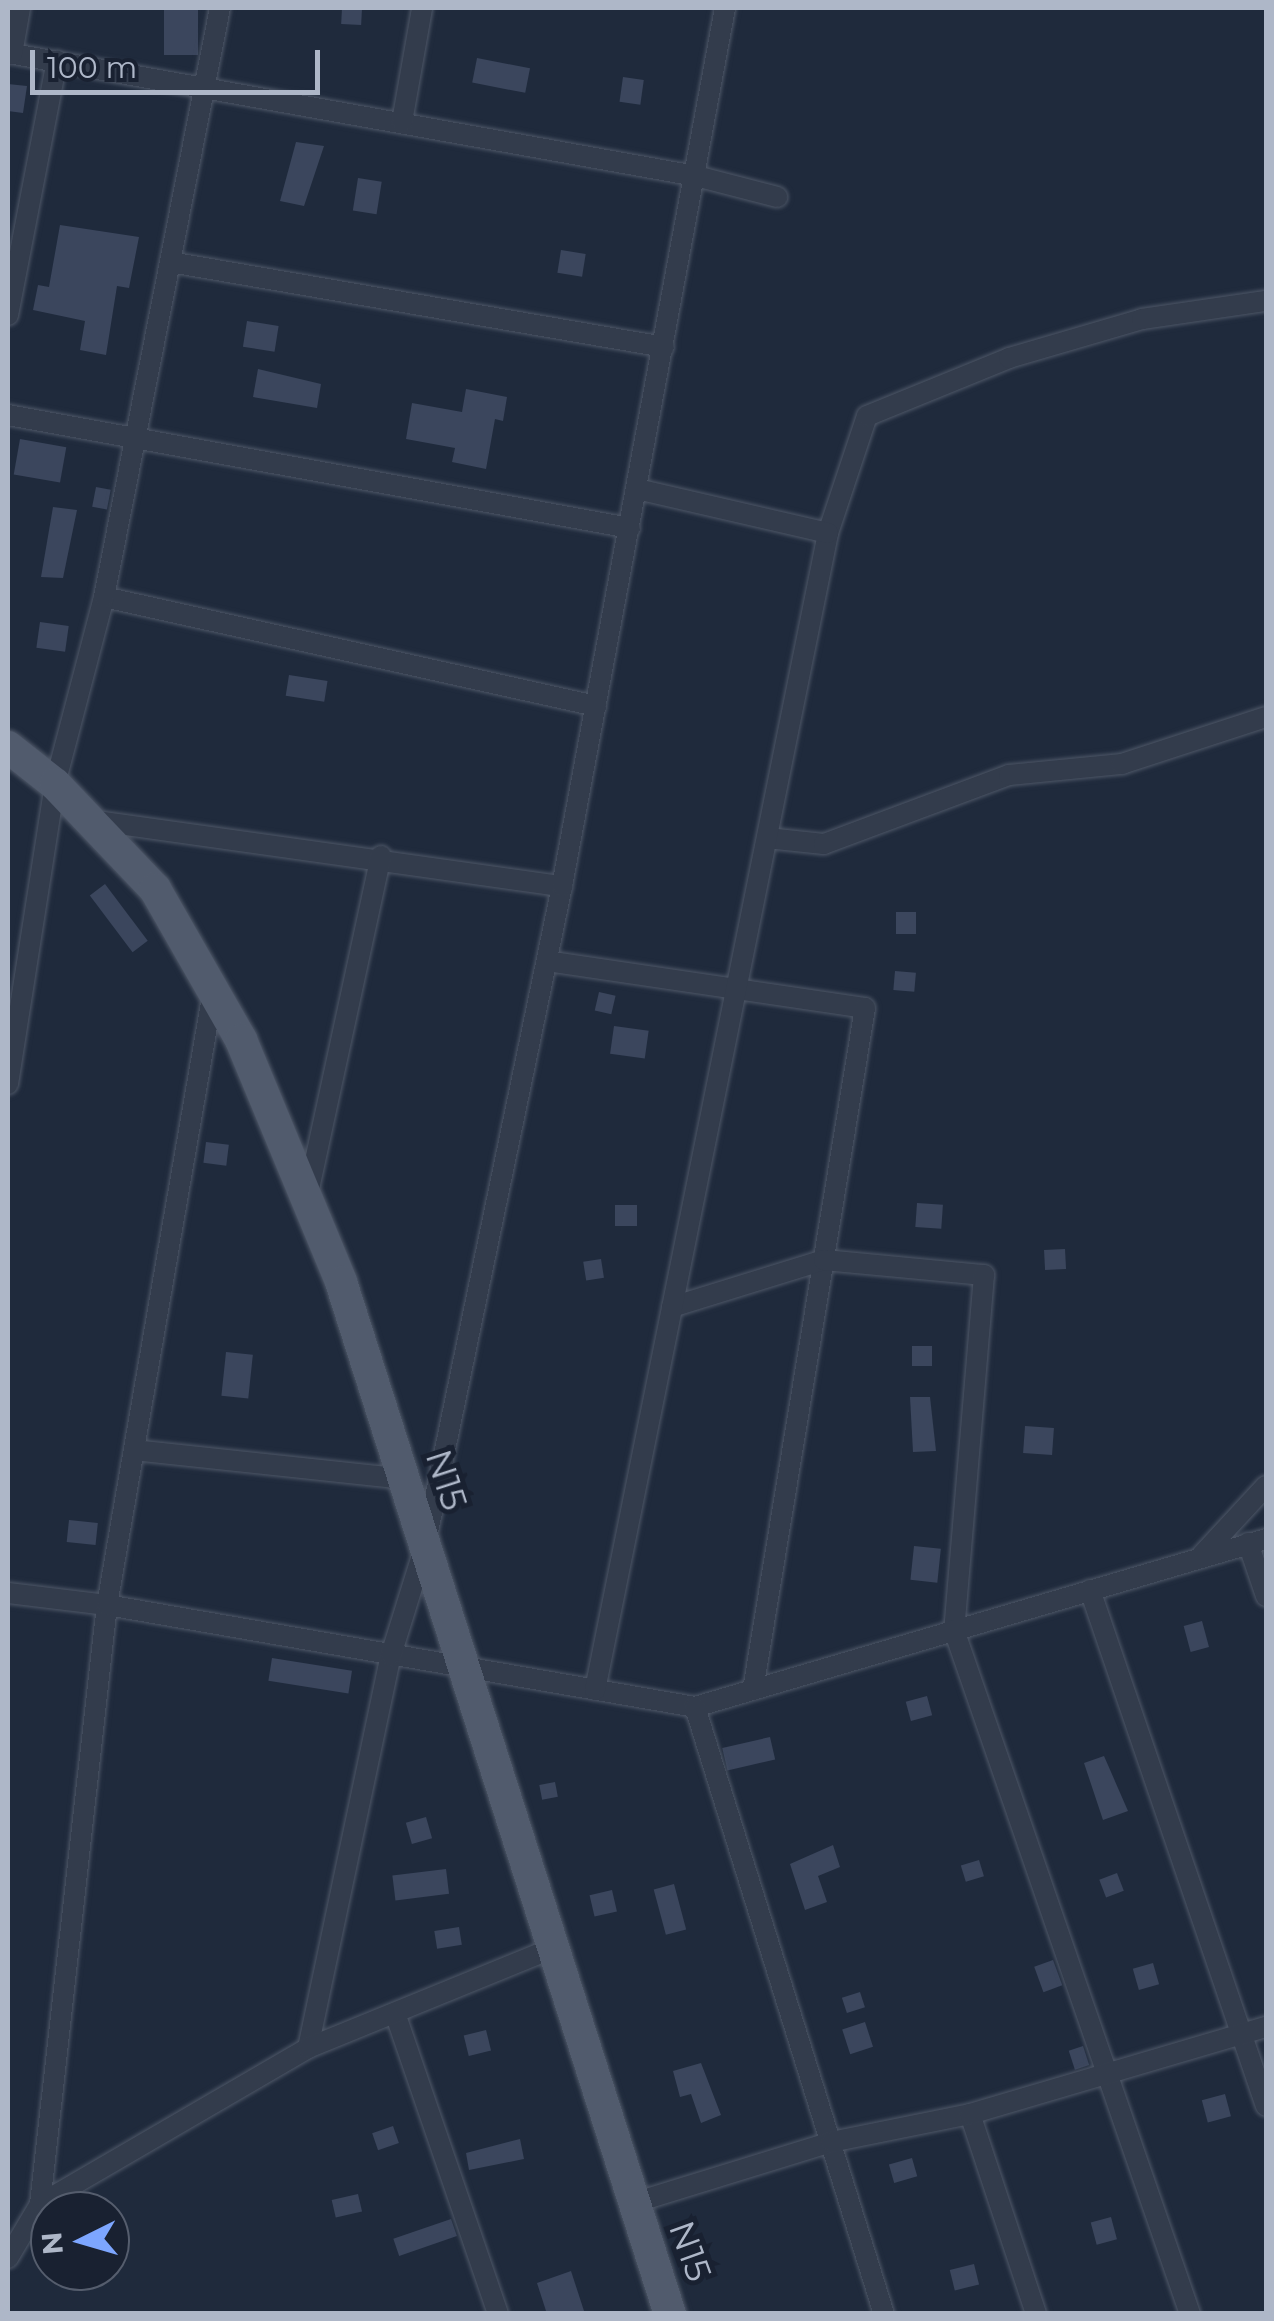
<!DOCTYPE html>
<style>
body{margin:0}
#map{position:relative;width:1274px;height:2321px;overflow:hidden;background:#1f2a3c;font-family:Montserrat,sans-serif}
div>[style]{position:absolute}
.building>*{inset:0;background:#3b465d;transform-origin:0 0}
.roads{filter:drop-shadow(0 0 2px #4e5767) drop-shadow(0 0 2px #4e5767)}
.street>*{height:20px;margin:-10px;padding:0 10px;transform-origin:10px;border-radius:10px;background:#333c4c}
.primary>*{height:32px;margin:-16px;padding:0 16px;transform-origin:16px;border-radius:16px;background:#515b6d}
span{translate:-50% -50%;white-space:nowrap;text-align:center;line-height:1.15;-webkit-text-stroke:10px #192131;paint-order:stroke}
.street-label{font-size:35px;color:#aeb7c8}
.frame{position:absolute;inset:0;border:10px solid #aeb7c8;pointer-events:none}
.north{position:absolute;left:30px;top:2191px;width:100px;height:100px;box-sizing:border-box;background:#192131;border:2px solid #555d6d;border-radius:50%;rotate:265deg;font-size:28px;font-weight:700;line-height:40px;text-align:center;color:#aeb7c8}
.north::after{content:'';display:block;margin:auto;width:35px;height:45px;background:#7da6ff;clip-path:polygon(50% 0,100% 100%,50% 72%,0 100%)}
.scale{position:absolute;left:30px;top:50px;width:290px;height:45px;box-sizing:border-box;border:5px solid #aeb7c8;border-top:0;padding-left:12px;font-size:30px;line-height:35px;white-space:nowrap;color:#aeb7c8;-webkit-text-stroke:8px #192131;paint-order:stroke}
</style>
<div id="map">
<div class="building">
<i style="left:164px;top:8px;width:34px;height:47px"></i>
<i style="left:342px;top:8px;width:20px;height:16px;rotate:3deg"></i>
<i style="left:477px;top:58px;width:54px;height:25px;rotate:11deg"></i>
<i style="left:623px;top:77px;width:21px;height:25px;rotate:8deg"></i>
<i style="clip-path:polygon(8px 84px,27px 86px,23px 113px,8px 111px)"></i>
<i style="clip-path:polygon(296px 142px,324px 146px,304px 206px,280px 201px)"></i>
<i style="left:358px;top:178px;width:24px;height:33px;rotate:9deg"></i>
<i style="clip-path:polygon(60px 225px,139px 237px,129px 288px,117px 286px,106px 355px,80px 350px,85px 321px,33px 310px,38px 285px,49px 287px)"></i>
<i style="left:561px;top:250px;width:25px;height:23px;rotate:9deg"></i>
<i style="left:247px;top:321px;width:32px;height:26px;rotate:9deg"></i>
<i style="clip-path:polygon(258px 369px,321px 384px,317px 408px,253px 397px)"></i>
<i style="clip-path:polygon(466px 389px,507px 397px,503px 421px,495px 419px,486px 469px,452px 462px,455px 448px,406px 439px,412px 403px,462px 412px)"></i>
<i style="left:20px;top:439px;width:47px;height:36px;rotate:10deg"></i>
<i style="left:96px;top:487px;width:15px;height:20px;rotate:11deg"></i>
<i style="clip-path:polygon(53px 507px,77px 510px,63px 578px,41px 577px)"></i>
<i style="left:40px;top:622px;width:29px;height:26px;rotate:8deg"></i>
<i style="left:289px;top:675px;width:39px;height:21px;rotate:9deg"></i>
<i style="left:105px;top:884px;width:71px;height:19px;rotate:53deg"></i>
<i style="left:896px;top:912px;width:20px;height:22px"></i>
<i style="left:895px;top:971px;width:21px;height:19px;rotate:5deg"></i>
<i style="left:599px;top:992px;width:17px;height:19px;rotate:13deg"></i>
<i style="left:614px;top:1026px;width:35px;height:28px;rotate:8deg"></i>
<i style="left:206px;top:1142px;width:23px;height:21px;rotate:7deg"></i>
<i style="left:917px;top:1203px;width:26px;height:24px;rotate:4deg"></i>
<i style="left:637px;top:1205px;width:21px;height:22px;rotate:90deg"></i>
<i style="left:1065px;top:1249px;width:20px;height:21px;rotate:87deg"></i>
<i style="left:601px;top:1259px;width:19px;height:18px;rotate:81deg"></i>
<i style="left:912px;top:1346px;width:20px;height:20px"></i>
<i style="left:226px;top:1352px;width:27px;height:44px;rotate:6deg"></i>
<i style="clip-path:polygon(910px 1397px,930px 1397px,936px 1451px,913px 1452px)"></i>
<i style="left:1025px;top:1426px;width:29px;height:27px;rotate:4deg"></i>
<i style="left:69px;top:1520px;width:29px;height:22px;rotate:6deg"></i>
<i style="left:914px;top:1546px;width:27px;height:34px;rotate:6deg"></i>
<i style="left:1202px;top:1621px;width:27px;height:19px;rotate:75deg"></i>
<i style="left:272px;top:1658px;width:81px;height:23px;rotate:9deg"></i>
<i style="left:927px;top:1696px;width:20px;height:22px;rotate:75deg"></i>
<i style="left:770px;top:1737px;width:23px;height:49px;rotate:77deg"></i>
<i style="clip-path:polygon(1104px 1756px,1128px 1811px,1103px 1820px,1084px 1763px)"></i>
<i style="left:555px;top:1782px;width:15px;height:16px;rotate:79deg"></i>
<i style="left:426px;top:1817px;width:22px;height:21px;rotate:74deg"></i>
<i style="clip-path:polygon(833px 1845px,840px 1867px,818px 1876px,827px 1902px,805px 1910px,790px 1864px)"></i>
<i style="left:979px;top:1860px;width:17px;height:19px;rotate:73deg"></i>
<i style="left:446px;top:1869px;width:25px;height:54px;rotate:83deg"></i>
<i style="left:1117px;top:1873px;width:19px;height:19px;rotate:69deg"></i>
<i style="left:674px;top:1884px;width:47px;height:21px;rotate:75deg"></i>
<i style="left:612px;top:1890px;width:22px;height:23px;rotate:77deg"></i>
<i style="left:459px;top:1927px;width:18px;height:25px;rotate:81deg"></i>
<i style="left:1053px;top:1960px;width:27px;height:20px;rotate:70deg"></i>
<i style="left:1153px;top:1963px;width:22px;height:21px;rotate:74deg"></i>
<i style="left:860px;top:1992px;width:16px;height:19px;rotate:72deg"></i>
<i style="left:865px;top:2022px;width:26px;height:24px;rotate:72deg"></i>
<i style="left:486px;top:2030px;width:21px;height:23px;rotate:76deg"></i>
<i style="left:1083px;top:2046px;width:20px;height:15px;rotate:72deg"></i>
<i style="clip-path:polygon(701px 2063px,721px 2115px,701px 2123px,691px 2094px,680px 2097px,673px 2071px)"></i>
<i style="left:1225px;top:2094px;width:23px;height:24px;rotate:75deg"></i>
<i style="left:393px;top:2126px;width:18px;height:22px;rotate:71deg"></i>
<i style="clip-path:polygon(520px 2139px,524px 2159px,469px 2170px,466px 2153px)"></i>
<i style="left:912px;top:2158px;width:19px;height:24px;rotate:74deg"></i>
<i style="left:358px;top:2194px;width:18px;height:27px;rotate:77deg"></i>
<i style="left:1111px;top:2217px;width:23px;height:21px;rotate:75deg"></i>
<i style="left:451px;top:2219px;width:18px;height:61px;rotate:71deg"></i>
<i style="left:974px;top:2264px;width:21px;height:25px;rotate:76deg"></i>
<i style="clip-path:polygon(571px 2271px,585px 2314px,547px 2314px,537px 2283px)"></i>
</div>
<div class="roads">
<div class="street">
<i style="left:8px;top:53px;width:699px;rotate:10.14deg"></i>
<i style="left:696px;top:176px;width:84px;rotate:14.5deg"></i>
<i style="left:12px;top:54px;width:47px;rotate:-80.1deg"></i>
<i style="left:402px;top:122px;width:116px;rotate:-80deg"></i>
<i style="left:170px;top:262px;width:501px;rotate:9.76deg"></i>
<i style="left:8px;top:315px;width:259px;rotate:-79.1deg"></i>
<i style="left:8px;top:415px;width:632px;rotate:10.3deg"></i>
<i style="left:828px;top:533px;width:123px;rotate:-71.6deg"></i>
<i style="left:867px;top:416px;width:153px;rotate:-22.2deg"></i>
<i style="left:1009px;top:358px;width:139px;rotate:-16.3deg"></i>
<i style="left:1142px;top:319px;width:125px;rotate:-8.3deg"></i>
<i style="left:104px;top:597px;width:504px;rotate:12.49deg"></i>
<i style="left:90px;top:820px;width:477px;rotate:8deg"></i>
<i style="left:767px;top:838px;width:57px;rotate:6deg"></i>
<i style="left:824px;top:844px;width:197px;rotate:-20.5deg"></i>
<i style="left:1009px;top:775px;width:114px;rotate:-5.6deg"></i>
<i style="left:1122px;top:764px;width:151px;rotate:-18.1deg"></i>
<i style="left:547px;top:961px;width:321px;rotate:8.4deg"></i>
<i style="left:865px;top:1008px;width:691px;rotate:99.33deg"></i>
<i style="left:8px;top:1084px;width:304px;rotate:-81.1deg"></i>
<i style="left:55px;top:784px;width:193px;rotate:-75.3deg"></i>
<i style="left:104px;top:597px;width:600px;rotate:-78.86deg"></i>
<i style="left:307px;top:1198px;width:350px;rotate:-77.8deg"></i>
<i style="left:672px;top:1307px;width:159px;rotate:-17.2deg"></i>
<i style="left:824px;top:1260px;width:161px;rotate:5.4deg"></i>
<i style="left:984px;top:1275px;width:356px;rotate:94.8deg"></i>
<i style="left:954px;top:1630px;width:724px;rotate:70.96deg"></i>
<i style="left:134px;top:1450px;width:272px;rotate:6.1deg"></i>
<i style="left:1248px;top:1543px;width:56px;rotate:71.2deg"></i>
<i style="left:1202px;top:1555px;width:94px;rotate:-47.2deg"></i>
<i style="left:1090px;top:1590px;width:545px;rotate:71.17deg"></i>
<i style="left:8px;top:1593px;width:100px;rotate:6.9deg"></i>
<i style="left:107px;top:1605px;width:597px;rotate:9.84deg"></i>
<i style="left:695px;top:1707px;width:595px;rotate:-16.39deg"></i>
<i style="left:595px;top:1690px;width:1180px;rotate:-78.61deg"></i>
<i style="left:828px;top:533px;width:196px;rotate:-167deg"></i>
<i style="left:695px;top:1707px;width:636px;rotate:72.71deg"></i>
<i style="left:395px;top:2013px;width:318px;rotate:71.1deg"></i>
<i style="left:308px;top:2048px;width:402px;rotate:-78.1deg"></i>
<i style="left:391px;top:1655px;width:114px;rotate:-72.7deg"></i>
<i style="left:425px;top:1546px;width:674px;rotate:-78.27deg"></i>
<i style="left:562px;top:886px;width:893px;rotate:-79.48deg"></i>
<i style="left:970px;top:2114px;width:211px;rotate:71.7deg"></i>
<i style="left:40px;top:2204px;width:310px;rotate:-30.2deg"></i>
<i style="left:308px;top:2048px;width:262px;rotate:-22.2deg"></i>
<i style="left:630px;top:2204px;width:210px;rotate:-17.1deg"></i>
<i style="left:831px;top:2142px;width:142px;rotate:-11.4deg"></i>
<i style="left:970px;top:2114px;width:309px;rotate:-16.4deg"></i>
<i style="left:8px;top:2258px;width:63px;rotate:-59.3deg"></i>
<i style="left:40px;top:2204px;width:603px;rotate:-83.62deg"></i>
<i style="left:107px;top:1605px;width:622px;rotate:-80.19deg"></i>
</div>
<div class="primary">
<i style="left:8px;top:747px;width:60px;rotate:38.2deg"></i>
<i style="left:55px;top:784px;width:145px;rotate:46.4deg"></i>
<i style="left:155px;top:889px;width:174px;rotate:60.3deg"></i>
<i style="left:241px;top:1040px;width:262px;rotate:67.5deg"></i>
<i style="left:341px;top:1282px;width:1083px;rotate:72.32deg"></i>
</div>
</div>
<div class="street-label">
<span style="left:446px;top:1480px;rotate:72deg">N15</span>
<span style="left:690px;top:2251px;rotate:70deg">N15</span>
</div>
<div class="frame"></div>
<div class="north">N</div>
<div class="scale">100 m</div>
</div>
